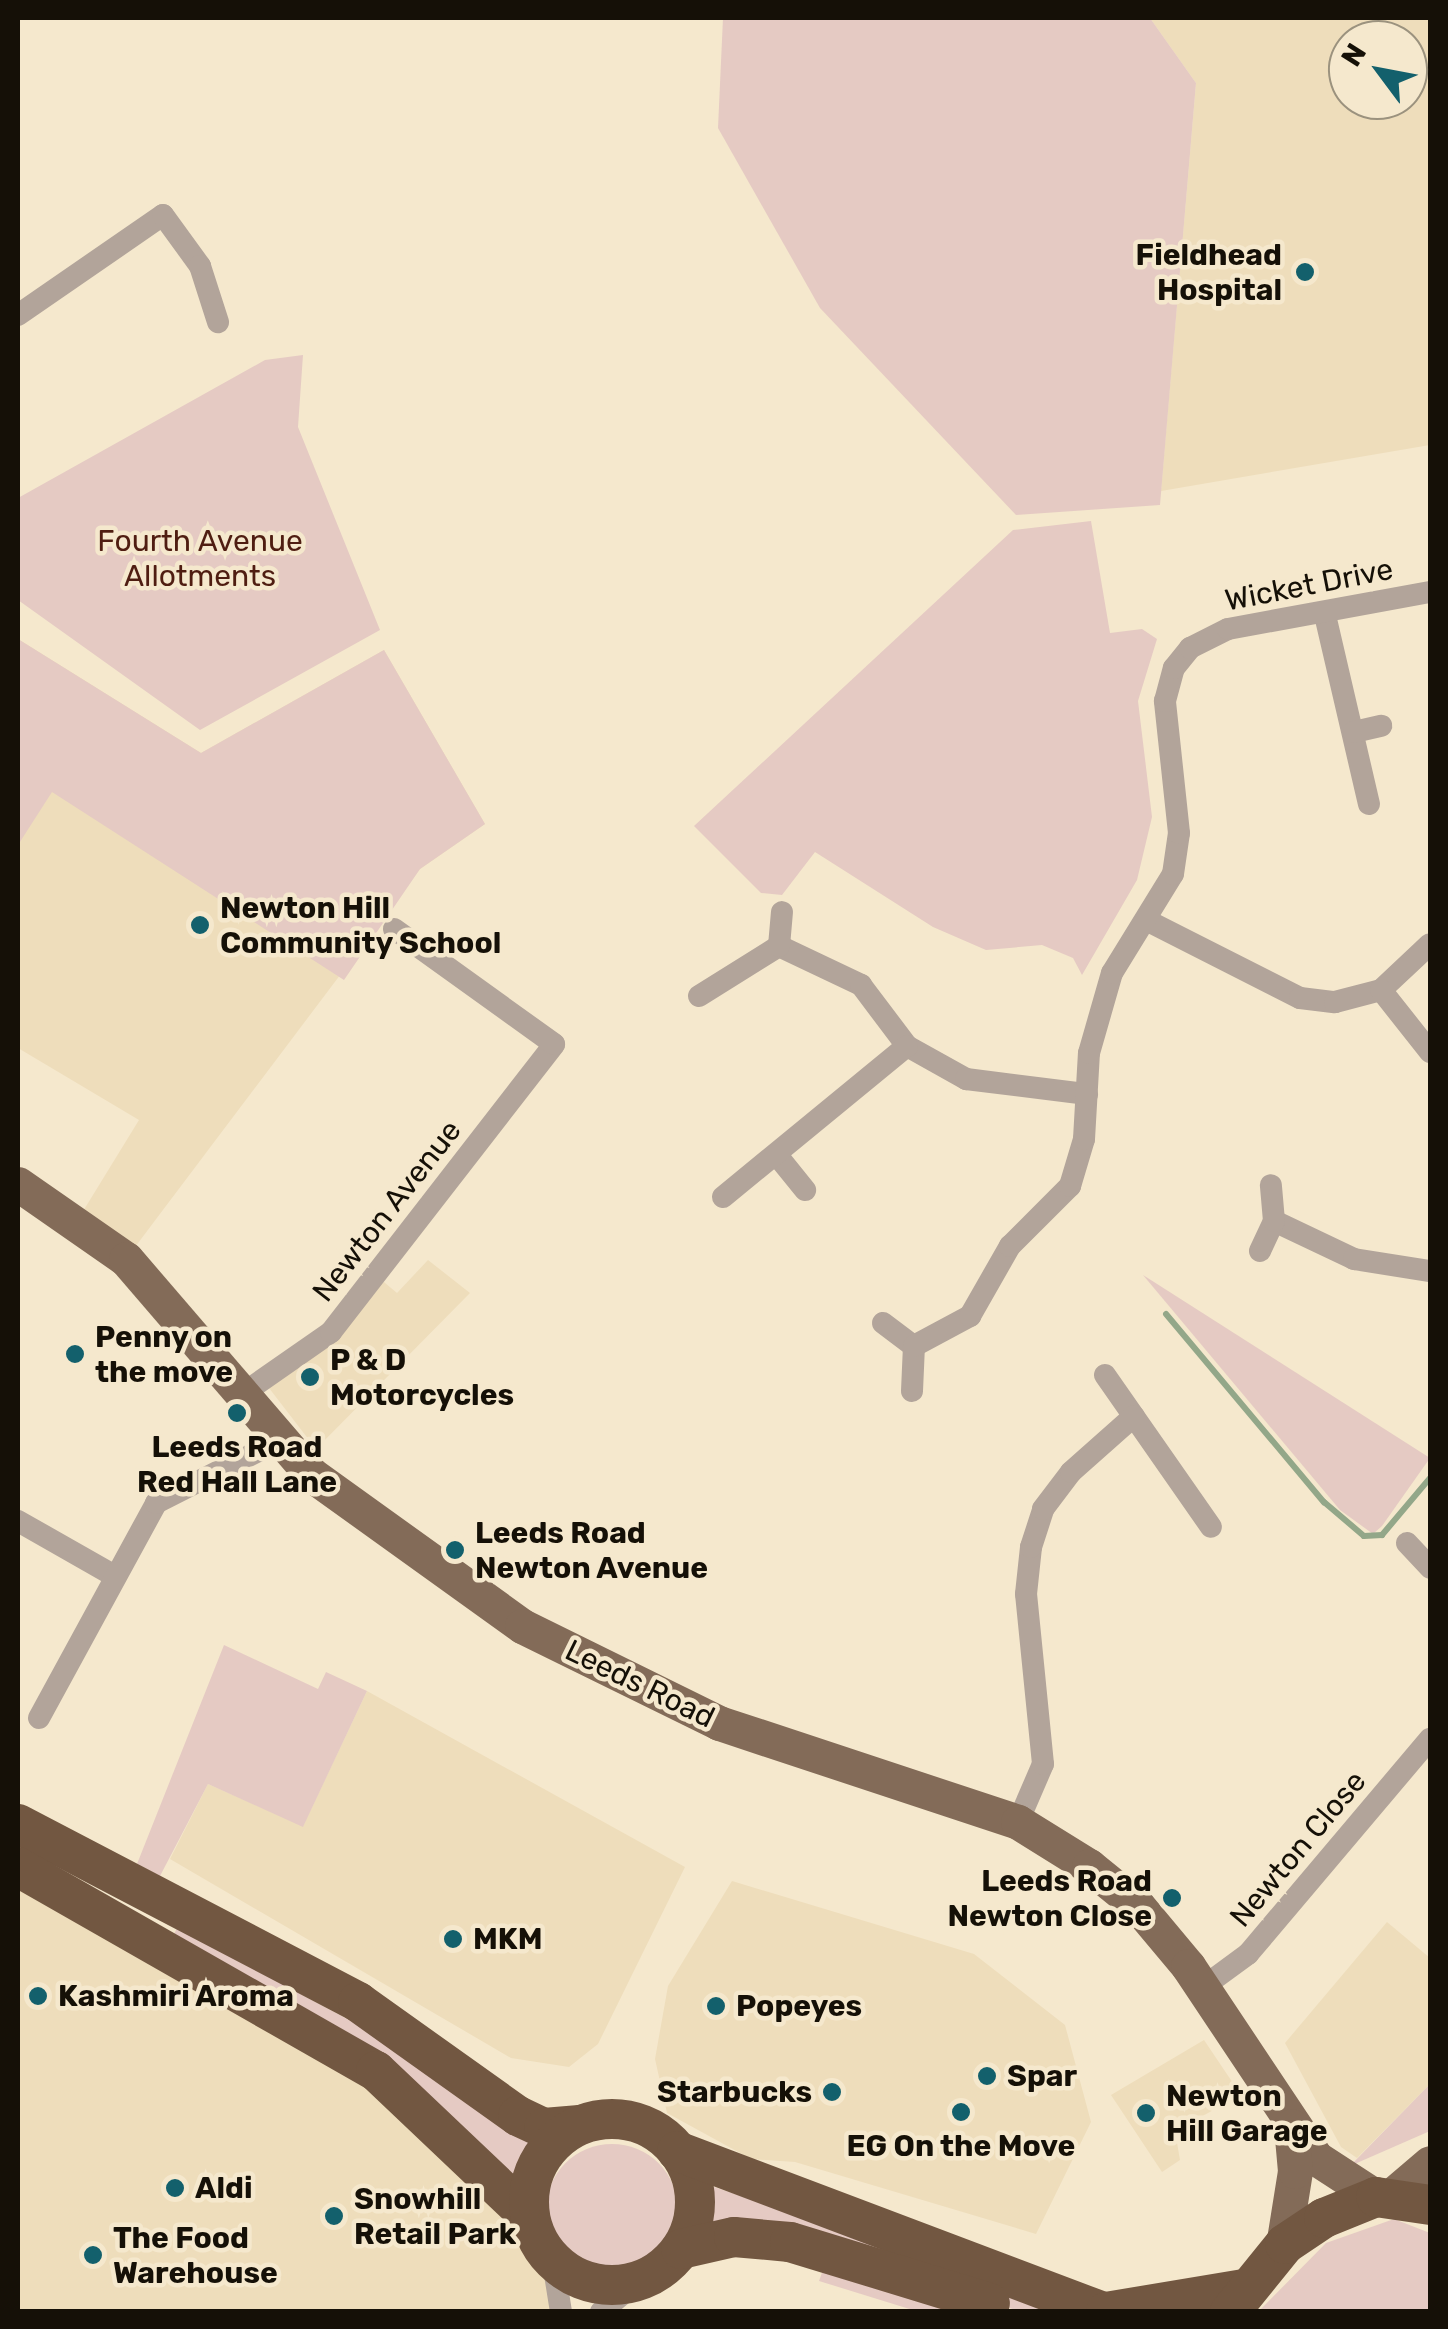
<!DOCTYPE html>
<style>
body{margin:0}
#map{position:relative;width:1448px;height:2329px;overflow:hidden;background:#f5e8cd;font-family:Rubik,sans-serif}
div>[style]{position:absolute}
.built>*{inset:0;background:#edb}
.green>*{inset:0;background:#e5cac3}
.round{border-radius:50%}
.stream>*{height:6px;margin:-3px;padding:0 3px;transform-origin:3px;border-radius:3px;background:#93a789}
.street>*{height:22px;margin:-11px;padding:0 11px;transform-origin:11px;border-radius:11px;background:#b2a49a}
.primary>*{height:35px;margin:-17.5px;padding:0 17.5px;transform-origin:17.5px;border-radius:17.5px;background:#836b58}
.highway>*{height:40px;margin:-20px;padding:0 20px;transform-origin:20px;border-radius:20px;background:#725741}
.highway>.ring{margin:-20px;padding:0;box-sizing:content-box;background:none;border:40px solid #725741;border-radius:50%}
.dots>*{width:28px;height:28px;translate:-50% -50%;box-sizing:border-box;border:5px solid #f5e8cd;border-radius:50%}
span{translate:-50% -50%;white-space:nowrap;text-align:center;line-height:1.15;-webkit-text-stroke:9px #f5e8cd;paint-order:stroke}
.poi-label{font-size:30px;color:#151007;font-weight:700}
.right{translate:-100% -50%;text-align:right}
.left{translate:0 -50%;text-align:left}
.park-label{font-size:30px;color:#4f1d11}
.street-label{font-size:30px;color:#151007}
.frame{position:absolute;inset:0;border:20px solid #151007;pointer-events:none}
.north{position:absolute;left:1328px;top:20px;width:100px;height:100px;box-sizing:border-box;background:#f5e8cd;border:2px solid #9b927e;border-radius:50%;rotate:302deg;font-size:28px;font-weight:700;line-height:40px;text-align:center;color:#151007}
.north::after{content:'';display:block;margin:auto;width:35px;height:45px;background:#13606c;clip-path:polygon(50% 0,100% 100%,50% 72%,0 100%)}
</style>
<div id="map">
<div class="built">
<i style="clip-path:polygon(evenodd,1150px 18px,1430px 18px,1430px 445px,1161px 491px,1196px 83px,1150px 18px,1348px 40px,1408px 40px,1408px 100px,1348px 100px,1348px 40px)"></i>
<i style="clip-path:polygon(18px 639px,201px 753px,384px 650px,485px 824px,420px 869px,126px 1259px,77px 1221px,139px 1120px,18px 1048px)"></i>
<i style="clip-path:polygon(428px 1260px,470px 1293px,316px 1449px,269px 1388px,378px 1277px,397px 1293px)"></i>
<i style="clip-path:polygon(367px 1691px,685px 1867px,598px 2044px,569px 2067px,511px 2058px,170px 1859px,208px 1784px,303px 1826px)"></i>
<i style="clip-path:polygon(18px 1867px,313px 2029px,534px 2232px,553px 2262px,550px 2311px,18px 2311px)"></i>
<i style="clip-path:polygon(732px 1881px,974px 1954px,1065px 2025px,1091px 2122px,1036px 2234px,795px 2162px,751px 2159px,667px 2113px,655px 2059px,668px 1986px)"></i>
<i style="clip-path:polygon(1387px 1922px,1430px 1958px,1430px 2084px,1357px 2158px,1341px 2147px,1285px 2043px)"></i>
<i style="clip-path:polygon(1204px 2040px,1241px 2095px,1175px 2131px,1180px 2160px,1162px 2172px,1111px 2095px)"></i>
</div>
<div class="green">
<i style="clip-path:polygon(723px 18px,1150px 18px,1196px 83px,1160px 505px,1016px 515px,820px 308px,718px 128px)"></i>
<i style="clip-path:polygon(303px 355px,298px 427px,380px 630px,200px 730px,18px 600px,18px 498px,265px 360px)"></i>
<i style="clip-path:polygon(1091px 521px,1110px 633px,1142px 629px,1157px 639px,1138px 701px,1152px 817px,1137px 880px,1082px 975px,1073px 958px,1042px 945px,986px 950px,933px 927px,815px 852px,782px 895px,761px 893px,694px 826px,1013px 530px)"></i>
<i style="clip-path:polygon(18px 639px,201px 753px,384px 650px,485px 824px,420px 869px,344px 980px,52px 792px,18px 845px)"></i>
<i style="clip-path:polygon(1143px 1275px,1430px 1458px,1382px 1526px,1373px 1534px,1340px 1510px)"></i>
<i style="clip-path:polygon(224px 1645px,318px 1689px,326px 1672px,367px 1691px,303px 1827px,208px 1784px,160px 1876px,137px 1864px)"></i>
<i style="clip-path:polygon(177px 1928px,366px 2029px,543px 2142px,518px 2185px,171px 1940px)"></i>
<i style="clip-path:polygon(1430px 2084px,1430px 2131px,1350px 2166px)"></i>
<i class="round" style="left:546px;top:2144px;width:132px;height:132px"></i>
<i style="clip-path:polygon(708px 2185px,845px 2230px,1063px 2311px,1018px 2311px,882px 2261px,697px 2228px)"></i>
<i style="clip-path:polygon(1394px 2219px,1430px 2233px,1430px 2311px,1258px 2312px,1326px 2243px)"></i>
<i style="clip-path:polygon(824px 2267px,957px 2311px,916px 2311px,819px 2281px)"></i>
</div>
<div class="stream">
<i style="left:1166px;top:1314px;width:246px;rotate:50deg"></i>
<i style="left:1324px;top:1502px;width:52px;rotate:40.4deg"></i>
<i style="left:1364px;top:1536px;width:18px;rotate:-3deg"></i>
<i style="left:1382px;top:1535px;width:75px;rotate:-49.9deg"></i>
</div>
<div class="street">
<i style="left:18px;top:315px;width:176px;rotate:-34.6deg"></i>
<i style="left:163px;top:215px;width:63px;rotate:54deg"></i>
<i style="left:200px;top:266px;width:59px;rotate:72.2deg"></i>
<i style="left:1325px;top:615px;width:194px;rotate:76.9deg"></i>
<i style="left:1354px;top:732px;width:28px;rotate:-13deg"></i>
<i style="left:1148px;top:921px;width:170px;rotate:26.9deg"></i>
<i style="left:1300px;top:998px;width:35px;rotate:7deg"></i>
<i style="left:1335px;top:1002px;width:48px;rotate:-14.6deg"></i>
<i style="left:1381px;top:990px;width:67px;rotate:-43.2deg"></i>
<i style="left:779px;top:946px;width:91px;rotate:25.4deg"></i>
<i style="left:861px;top:985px;width:76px;rotate:53deg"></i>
<i style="left:907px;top:1046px;width:68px;rotate:29.2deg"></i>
<i style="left:966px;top:1079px;width:122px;rotate:7.1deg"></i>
<i style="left:1381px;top:990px;width:79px;rotate:51.7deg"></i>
<i style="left:699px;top:996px;width:94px;rotate:-32deg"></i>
<i style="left:779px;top:946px;width:34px;rotate:-85deg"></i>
<i style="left:780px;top:1159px;width:40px;rotate:51deg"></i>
<i style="left:723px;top:1197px;width:238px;rotate:-39.4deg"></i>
<i style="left:1274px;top:1221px;width:89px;rotate:25.4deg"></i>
<i style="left:1354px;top:1259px;width:77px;rotate:9deg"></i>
<i style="left:1260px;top:1251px;width:33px;rotate:-65deg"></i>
<i style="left:1274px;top:1221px;width:36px;rotate:-95deg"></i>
<i style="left:883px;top:1323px;width:39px;rotate:37deg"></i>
<i style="left:1105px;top:1375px;width:185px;rotate:55.1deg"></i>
<i style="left:912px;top:1391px;width:45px;rotate:-87.5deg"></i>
<i style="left:914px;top:1346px;width:64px;rotate:-28.2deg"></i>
<i style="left:970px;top:1316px;width:81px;rotate:-60.3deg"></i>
<i style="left:1010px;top:1246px;width:85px;rotate:-45deg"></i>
<i style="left:1070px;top:1186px;width:49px;rotate:-73.4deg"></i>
<i style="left:1084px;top:1139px;width:86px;rotate:-86.7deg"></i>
<i style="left:1089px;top:1053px;width:83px;rotate:-74deg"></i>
<i style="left:1112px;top:973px;width:116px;rotate:-58.4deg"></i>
<i style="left:1173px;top:874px;width:41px;rotate:-81.7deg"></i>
<i style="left:1179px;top:833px;width:133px;rotate:-96.1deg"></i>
<i style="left:1165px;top:701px;width:34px;rotate:-75deg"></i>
<i style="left:1174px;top:668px;width:26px;rotate:-51deg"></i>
<i style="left:1190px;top:648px;width:42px;rotate:-26.6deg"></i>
<i style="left:1228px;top:629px;width:205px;rotate:-10.4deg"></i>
<i style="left:245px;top:1392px;width:105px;rotate:-34.9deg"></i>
<i style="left:331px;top:1332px;width:364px;rotate:-52.2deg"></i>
<i style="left:554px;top:1044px;width:197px;rotate:-144.3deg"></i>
<i style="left:18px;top:1521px;width:112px;rotate:29.6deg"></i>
<i style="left:1407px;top:1543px;width:34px;rotate:47deg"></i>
<i style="left:39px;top:1718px;width:245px;rotate:-61.4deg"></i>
<i style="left:156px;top:1503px;width:141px;rotate:-26.9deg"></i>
<i style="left:1018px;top:1822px;width:63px;rotate:-66.7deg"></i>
<i style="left:1043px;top:1764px;width:171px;rotate:-95.7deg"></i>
<i style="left:1026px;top:1594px;width:47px;rotate:-83.9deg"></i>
<i style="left:1031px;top:1547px;width:40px;rotate:-72deg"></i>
<i style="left:1043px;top:1509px;width:46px;rotate:-52.9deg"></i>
<i style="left:1071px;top:1472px;width:84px;rotate:-41.6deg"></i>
<i style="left:1203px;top:1987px;width:56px;rotate:-36.3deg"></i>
<i style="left:1248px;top:1954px;width:282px;rotate:-49.8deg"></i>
<i style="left:553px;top:2262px;width:51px;rotate:80.9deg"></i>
<i style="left:601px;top:2312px;width:47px;rotate:-39.8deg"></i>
</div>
<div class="primary">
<i style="left:18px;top:1184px;width:131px;rotate:34.8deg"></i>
<i style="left:126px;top:1259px;width:285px;rotate:49.3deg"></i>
<i style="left:312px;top:1475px;width:259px;rotate:35.7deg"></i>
<i style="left:522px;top:1626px;width:220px;rotate:26.2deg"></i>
<i style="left:719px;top:1723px;width:315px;rotate:18.3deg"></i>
<i style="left:1018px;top:1822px;width:84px;rotate:31.8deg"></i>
<i style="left:1089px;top:1866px;width:62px;rotate:39.1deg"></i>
<i style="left:1137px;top:1905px;width:80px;rotate:50.1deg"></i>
<i style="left:1188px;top:1966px;width:231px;rotate:56.3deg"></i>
<i style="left:1316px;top:2158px;width:72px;rotate:33deg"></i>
<i style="left:1390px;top:2197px;width:52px;rotate:-40.4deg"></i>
<i style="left:1283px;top:2246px;width:76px;rotate:-80.9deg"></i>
<i style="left:1295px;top:2171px;width:45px;rotate:-95.1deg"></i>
</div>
<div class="highway">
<i style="left:18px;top:1824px;width:384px;rotate:27.6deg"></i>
<i style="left:358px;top:2002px;width:196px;rotate:35.5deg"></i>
<i style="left:518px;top:2116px;width:29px;rotate:25deg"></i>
<i style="left:544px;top:2128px;width:36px;rotate:-5deg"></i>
<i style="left:18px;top:1867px;width:412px;rotate:29.7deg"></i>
<i style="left:376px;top:2071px;width:211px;rotate:43.5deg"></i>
<i class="ring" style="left:529px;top:2119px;width:126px;height:126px"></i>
<i style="left:677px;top:2151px;width:455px;rotate:20.7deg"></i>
<i style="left:681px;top:2249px;width:54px;rotate:-12.8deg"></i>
<i style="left:734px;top:2237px;width:56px;rotate:5.1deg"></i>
<i style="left:790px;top:2242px;width:209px;rotate:17deg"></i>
<i style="left:1106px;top:2312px;width:140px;rotate:-9.5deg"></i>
<i style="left:1230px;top:2312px;width:87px;rotate:-51deg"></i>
<i style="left:1285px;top:2244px;width:47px;rotate:-33.7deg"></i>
<i style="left:1324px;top:2218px;width:56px;rotate:-22deg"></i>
<i style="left:1376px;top:2197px;width:55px;rotate:8.4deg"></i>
</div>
<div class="dots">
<i style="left:1305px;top:272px;background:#13606c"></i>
<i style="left:200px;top:925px;background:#13606c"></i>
<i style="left:75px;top:1354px;background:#13606c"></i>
<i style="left:310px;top:1377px;background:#13606c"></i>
<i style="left:237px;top:1413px;background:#13606c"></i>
<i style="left:455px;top:1550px;background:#13606c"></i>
<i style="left:1172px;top:1898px;background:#13606c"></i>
<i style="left:453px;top:1939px;background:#13606c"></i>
<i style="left:38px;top:1996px;background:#13606c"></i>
<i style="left:716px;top:2006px;background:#13606c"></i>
<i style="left:987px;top:2076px;background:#13606c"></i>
<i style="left:832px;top:2092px;background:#13606c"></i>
<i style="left:961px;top:2112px;background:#13606c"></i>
<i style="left:1146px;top:2113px;background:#13606c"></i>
<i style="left:175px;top:2188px;background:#13606c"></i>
<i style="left:334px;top:2216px;background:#13606c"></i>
<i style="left:93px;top:2255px;background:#13606c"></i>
</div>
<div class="poi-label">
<span class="right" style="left:1282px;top:272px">Fieldhead<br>Hospital</span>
<span class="left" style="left:220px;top:925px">Newton Hill<br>Community School</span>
<span class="left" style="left:95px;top:1354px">Penny on<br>the move</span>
<span class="left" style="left:330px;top:1377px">P &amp; D<br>Motorcycles</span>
<span style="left:237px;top:1464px">Leeds Road<br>Red Hall Lane</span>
<span class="left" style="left:475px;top:1550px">Leeds Road<br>Newton Avenue</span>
<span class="right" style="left:1152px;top:1898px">Leeds Road<br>Newton Close</span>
<span class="left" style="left:473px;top:1939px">MKM</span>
<span class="left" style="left:58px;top:1996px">Kashmiri Aroma</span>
<span class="left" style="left:736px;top:2006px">Popeyes</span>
<span class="left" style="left:1007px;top:2076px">Spar</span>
<span class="right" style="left:812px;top:2092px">Starbucks</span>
<span class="left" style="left:1166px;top:2113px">Newton<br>Hill Garage</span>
<span style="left:961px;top:2146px">EG On the Move</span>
<span class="left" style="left:195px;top:2188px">Aldi</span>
<span class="left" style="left:354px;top:2216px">Snowhill<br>Retail Park</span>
<span class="left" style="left:113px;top:2255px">The Food<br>Warehouse</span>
</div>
<div class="park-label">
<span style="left:200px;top:558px">Fourth Avenue<br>Allotments</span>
</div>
<div class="street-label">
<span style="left:1309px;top:585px;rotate:-11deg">Wicket Drive</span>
<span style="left:387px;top:1211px;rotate:-52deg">Newton Avenue</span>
<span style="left:640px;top:1684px;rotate:26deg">Leeds Road</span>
<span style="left:1298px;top:1849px;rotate:-50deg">Newton Close</span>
</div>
<div class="frame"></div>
<div class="north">N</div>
</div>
